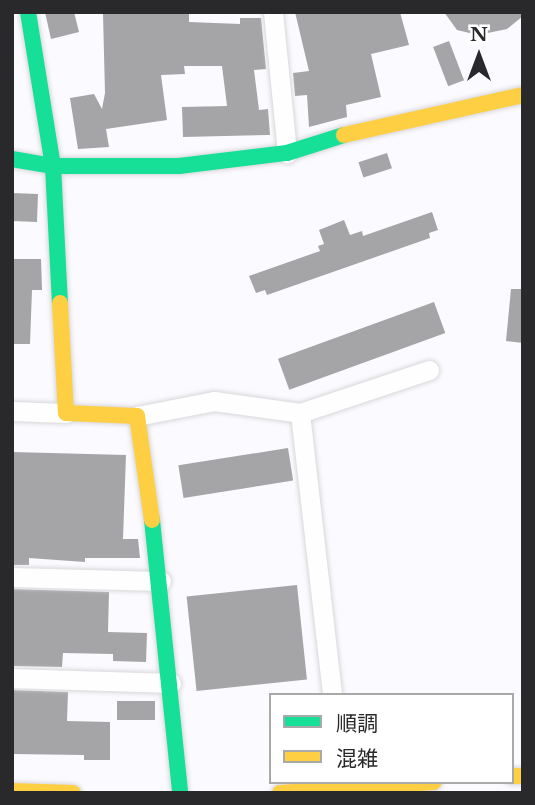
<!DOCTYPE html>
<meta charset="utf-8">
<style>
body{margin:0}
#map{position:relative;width:535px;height:805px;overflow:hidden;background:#fbfafe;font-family:"Libre Baskerville","Noto Sans JP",serif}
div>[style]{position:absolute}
.building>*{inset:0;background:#a5a4a7;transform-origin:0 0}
.roads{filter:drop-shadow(0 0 2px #d8d7da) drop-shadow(0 0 2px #d8d7da)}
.street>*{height:19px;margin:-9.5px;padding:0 9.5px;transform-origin:9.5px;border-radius:9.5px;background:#fefeff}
.fast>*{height:16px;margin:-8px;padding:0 8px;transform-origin:8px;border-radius:8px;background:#16e098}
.slow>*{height:16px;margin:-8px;padding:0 8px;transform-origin:8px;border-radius:8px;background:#ffcf43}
span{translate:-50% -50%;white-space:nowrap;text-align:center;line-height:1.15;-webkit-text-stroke:7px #fff;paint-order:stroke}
.frame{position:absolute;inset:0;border:14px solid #29292b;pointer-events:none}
.legend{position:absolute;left:269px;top:693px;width:245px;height:91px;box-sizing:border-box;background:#fff;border:2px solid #a9a9aa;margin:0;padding:9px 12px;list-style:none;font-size:21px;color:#29292b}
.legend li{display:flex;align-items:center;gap:14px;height:35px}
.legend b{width:35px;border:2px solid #a9a9aa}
.north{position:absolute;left:444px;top:21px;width:70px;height:70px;-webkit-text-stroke:5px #fff;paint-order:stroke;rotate:0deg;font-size:19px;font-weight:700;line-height:28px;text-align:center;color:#29292b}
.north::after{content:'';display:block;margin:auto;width:24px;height:32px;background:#29292b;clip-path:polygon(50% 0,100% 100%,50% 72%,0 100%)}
</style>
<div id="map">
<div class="building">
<i style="clip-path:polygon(45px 12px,74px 12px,79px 32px,51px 39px)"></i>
<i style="clip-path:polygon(189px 12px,189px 22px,240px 24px,240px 18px,261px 18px,266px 69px,254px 70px,259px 110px,268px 109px,270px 135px,183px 137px,182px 107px,227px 106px,222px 66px,184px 66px,185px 74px,161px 75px,167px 120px,106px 129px,109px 147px,78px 149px,70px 98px,94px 94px,102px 109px,105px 93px,103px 14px)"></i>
<i style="clip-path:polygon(295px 12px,400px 12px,409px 45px,371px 54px,381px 97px,346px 105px,347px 117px,309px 127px,307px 95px,295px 96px,293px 73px,309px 71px)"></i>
<i style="clip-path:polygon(444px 12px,523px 12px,523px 16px,507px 29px,478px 35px,457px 30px)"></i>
<i style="left:449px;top:41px;width:42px;height:17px;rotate:69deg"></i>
<i style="left:387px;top:153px;width:16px;height:30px;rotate:72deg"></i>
<i style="left:12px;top:193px;width:26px;height:28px;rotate:2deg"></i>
<i style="clip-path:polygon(432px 212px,438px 230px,429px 233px,430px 238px,267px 295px,265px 290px,256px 293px,249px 276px,320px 251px,318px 246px,324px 244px,319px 230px,344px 220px,350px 235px,362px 231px,363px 236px)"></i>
<i style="clip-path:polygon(12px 259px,41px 259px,42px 290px,32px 290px,30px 344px,12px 344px)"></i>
<i style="clip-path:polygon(511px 289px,523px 289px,523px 343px,506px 341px)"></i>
<i style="left:434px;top:302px;width:33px;height:166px;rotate:70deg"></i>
<i style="left:288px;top:448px;width:33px;height:111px;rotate:81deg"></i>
<i style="clip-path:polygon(12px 452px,126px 455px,123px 539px,138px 539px,140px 558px,85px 558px,85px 562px,29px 558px,29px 565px,12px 565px)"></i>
<i style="left:297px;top:585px;width:95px;height:111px;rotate:84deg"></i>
<i style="clip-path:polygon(12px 589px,109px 592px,108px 632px,147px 633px,146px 662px,113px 661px,113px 654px,63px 653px,62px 667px,12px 666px)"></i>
<i style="clip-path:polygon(12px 690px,68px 692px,67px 721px,110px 722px,110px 760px,84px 760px,84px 755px,12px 754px)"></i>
<i style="left:117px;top:701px;width:38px;height:19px"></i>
</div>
<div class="roads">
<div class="street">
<i style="left:273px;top:12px;width:142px;rotate:84.3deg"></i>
<i style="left:12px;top:411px;width:54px;rotate:2.1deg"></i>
<i style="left:300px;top:413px;width:284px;rotate:83.5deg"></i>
<i style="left:137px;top:416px;width:78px;rotate:-11deg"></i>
<i style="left:214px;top:401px;width:87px;rotate:7.9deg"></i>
<i style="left:300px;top:413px;width:136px;rotate:-18.4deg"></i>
<i style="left:12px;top:577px;width:149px;rotate:1.5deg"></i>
<i style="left:12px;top:678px;width:159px;rotate:1.8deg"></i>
</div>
<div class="fast">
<i style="left:28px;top:12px;width:156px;rotate:80.8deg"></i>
<i style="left:53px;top:166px;width:137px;rotate:87.1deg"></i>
<i style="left:12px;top:159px;width:42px;rotate:9.7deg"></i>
<i style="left:53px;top:166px;width:126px"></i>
<i style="left:179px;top:166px;width:109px;rotate:-6.9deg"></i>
<i style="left:287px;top:153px;width:60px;rotate:-17.5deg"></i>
<i style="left:152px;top:520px;width:274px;rotate:84.1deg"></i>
</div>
<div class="slow">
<i style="left:344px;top:135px;width:183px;rotate:-12.6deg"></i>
<i style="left:60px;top:303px;width:110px;rotate:86.9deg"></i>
<i style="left:66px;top:413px;width:71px;rotate:2.4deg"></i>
<i style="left:137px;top:416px;width:105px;rotate:81.8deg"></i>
<i style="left:512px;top:776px;width:11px"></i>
<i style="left:12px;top:791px;width:61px;rotate:1.9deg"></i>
<i style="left:280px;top:793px;width:154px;rotate:-4.1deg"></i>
</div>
</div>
<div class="frame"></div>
<ul class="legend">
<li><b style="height:9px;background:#16e098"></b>順調</li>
<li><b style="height:9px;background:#ffcf43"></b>混雑</li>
</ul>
<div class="north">N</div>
</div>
